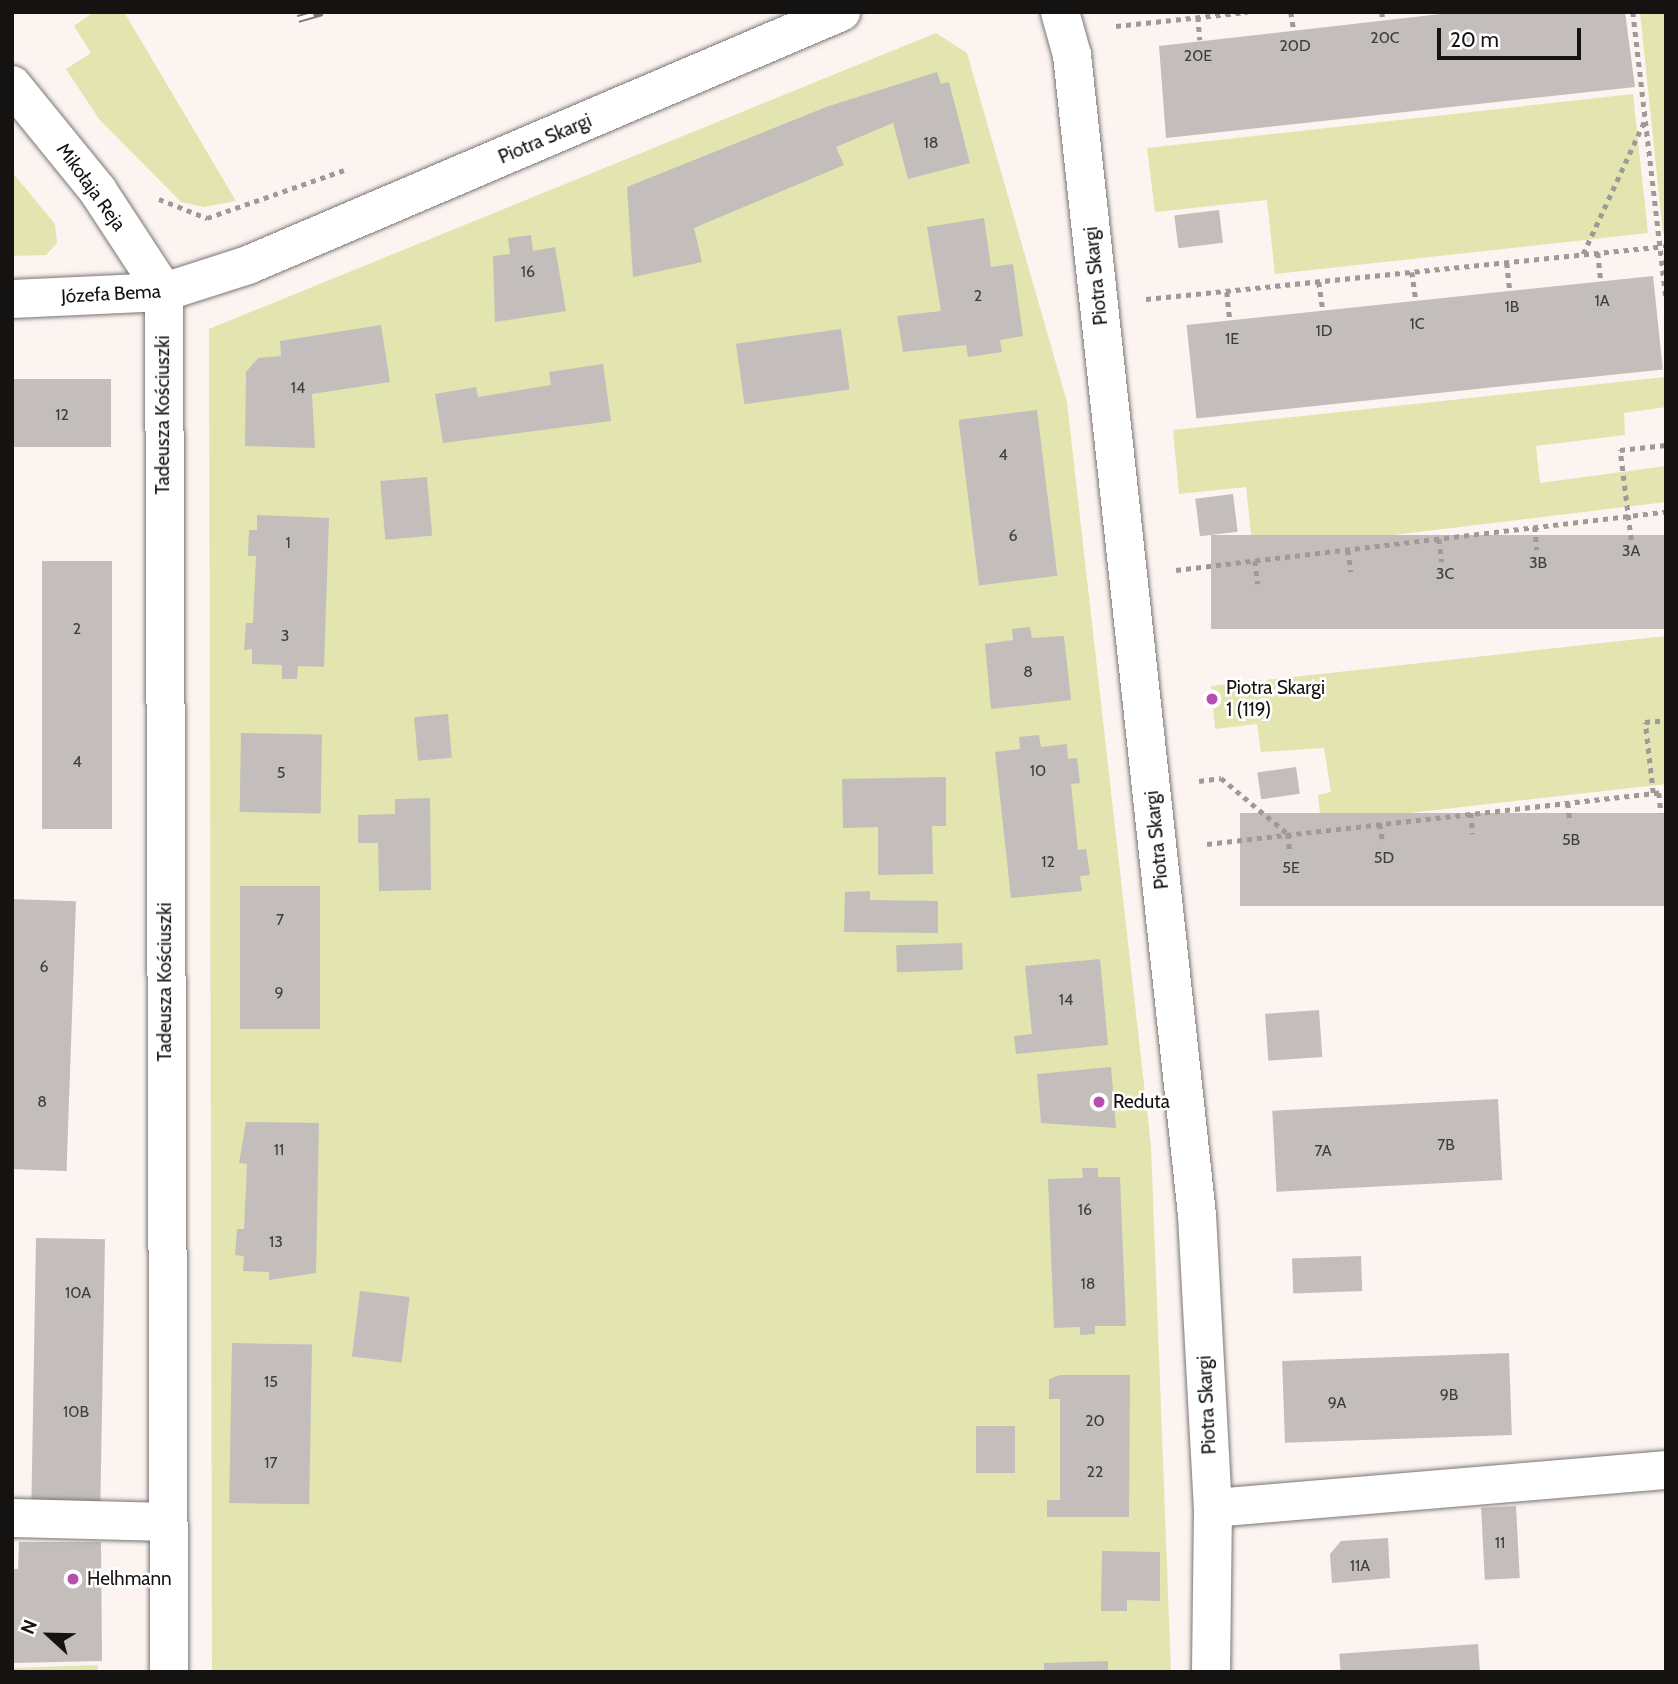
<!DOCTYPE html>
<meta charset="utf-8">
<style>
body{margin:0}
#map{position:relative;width:1678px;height:1684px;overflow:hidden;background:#fbf4f1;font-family:Cabin,sans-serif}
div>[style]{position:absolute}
.green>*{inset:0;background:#e2e5af}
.building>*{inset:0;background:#c3bebb;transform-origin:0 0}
.path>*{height:4.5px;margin-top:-2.25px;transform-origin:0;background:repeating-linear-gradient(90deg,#9f9a97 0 5px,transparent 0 10px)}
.roads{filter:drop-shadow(0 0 2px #7b7673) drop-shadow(0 0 2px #7b7673)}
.minor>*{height:38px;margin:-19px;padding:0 19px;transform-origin:19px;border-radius:19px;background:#fff}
.rail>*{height:8px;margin-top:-4px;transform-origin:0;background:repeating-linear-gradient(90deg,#fff 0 16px,#7c7775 0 32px);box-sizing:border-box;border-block:2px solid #7c7775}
.dots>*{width:19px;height:19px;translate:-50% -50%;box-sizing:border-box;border:4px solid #fff;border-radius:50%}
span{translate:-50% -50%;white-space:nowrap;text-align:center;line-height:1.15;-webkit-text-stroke:5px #fff;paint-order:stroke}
.number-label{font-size:16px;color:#403e3c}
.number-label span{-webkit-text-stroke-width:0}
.street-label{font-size:19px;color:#151312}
.poi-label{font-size:19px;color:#151312}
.left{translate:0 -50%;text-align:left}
.frame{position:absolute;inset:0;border:14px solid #151312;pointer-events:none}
.north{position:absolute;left:14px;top:1600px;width:70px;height:70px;-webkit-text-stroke:5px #fff;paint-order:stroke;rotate:292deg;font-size:19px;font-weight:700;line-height:28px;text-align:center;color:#151312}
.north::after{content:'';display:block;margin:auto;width:24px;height:32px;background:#151312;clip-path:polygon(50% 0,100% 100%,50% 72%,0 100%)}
.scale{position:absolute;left:1437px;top:28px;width:144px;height:32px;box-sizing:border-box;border:4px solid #151312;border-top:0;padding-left:9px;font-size:21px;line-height:24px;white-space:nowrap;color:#151312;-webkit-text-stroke:5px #fff;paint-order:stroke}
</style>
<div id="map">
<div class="green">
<i style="clip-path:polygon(94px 12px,124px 12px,236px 201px,204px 207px,181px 202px,99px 119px,66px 69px,91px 53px,74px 26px)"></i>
<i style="clip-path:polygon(1640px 12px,1666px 12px,1666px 233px,1663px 234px)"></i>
<i style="clip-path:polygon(936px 33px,967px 53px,1067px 402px,1151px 1146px,1171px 1672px,212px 1672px,209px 329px)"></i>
<i style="clip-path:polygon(1633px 94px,1648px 233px,1275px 274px,1267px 200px,1155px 212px,1147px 148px)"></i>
<i style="clip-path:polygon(12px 172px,55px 224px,57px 243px,46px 255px,12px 256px)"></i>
<i style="clip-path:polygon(1665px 377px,1666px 407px,1624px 413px,1625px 435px,1536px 446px,1540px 483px,1666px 466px,1666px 502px,1253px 552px,1246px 487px,1179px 494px,1173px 430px)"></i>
<i style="clip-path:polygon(1666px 636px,1666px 784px,1321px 823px,1318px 795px,1331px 792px,1324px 748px,1261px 752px,1257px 724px,1215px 729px,1211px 686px)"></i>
<i style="clip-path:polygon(98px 1665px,98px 1672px,12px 1672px,12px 1668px)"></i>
</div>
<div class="building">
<i style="clip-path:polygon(1458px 12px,1625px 12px,1635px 87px,1166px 138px,1159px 46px)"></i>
<i style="clip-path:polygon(937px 72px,941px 84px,949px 82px,970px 163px,908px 179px,893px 123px,836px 147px,844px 165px,694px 228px,702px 262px,633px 277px,627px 187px,826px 107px)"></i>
<i style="left:1219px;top:210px;width:33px;height:45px;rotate:83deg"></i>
<i style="clip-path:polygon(984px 218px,991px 267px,1013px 264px,1023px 336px,1000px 340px,1002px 352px,968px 357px,966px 345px,903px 352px,897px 316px,941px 311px,927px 227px)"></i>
<i style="clip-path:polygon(531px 235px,533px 251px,555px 247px,566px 311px,495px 322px,493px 256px,510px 254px,508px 238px)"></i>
<i style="left:1653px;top:276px;width:94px;height:469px;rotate:84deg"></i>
<i style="clip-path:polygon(381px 325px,390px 382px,312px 394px,315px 448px,245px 446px,246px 372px,258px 358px,281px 356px,280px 341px)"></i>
<i style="left:841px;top:329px;width:61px;height:106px;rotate:82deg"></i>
<i style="clip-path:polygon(603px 364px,611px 421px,443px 443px,435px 394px,476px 387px,478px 397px,551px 385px,549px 372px)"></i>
<i style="left:111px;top:379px;width:68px;height:99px;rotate:90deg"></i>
<i style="left:1037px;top:410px;width:167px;height:79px;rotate:83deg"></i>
<i style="left:427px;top:477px;width:59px;height:47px;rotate:85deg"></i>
<i style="left:1233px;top:494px;width:38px;height:38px;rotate:83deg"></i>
<i style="clip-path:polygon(257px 515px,329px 518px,324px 667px,298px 666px,297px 679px,282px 679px,282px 665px,252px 664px,252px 649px,244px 650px,246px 623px,253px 623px,256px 556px,248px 556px,249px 530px,257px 530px)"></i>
<i style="left:1666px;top:535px;width:94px;height:455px;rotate:90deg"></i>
<i style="left:112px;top:561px;width:268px;height:70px;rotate:90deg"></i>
<i style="clip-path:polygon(1030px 627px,1032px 638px,1064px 636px,1071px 700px,991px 709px,985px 644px,1013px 640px,1012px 629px)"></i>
<i style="left:448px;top:714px;width:44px;height:34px;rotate:85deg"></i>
<i style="left:241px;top:733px;width:81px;height:79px;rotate:1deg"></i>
<i style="clip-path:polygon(1039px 735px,1041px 747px,1067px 744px,1068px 759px,1077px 758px,1080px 783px,1071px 784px,1078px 850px,1086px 849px,1090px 875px,1080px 876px,1082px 891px,1011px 898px,995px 752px,1020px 749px,1019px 737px)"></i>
<i style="left:1296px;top:767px;width:27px;height:39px;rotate:82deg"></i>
<i style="clip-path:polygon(946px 777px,946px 826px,932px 826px,933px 874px,878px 875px,878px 827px,843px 828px,842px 779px)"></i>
<i style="clip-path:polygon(430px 798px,431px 890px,379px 891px,378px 843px,358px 843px,358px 815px,395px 814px,395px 799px)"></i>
<i style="left:1666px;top:813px;width:93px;height:426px;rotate:90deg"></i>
<i style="left:240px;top:886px;width:80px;height:143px"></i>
<i style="clip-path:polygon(870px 891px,870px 900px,938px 901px,938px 933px,844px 932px,845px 892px)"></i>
<i style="left:12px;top:899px;width:64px;height:270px;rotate:2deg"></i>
<i style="left:962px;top:943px;width:27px;height:66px;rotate:88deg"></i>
<i style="clip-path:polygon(1100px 959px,1108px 1045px,1016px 1054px,1014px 1036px,1032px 1034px,1025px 966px)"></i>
<i style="left:1319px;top:1010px;width:47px;height:54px;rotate:86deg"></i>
<i style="clip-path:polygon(1111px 1067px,1116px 1128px,1041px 1123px,1037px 1074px)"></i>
<i style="left:1498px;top:1099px;width:81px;height:226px;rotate:87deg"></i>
<i style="clip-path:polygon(246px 1122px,319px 1123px,316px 1273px,269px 1280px,269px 1272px,243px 1271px,244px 1256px,235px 1255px,237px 1229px,244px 1229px,247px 1164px,239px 1163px)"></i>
<i style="clip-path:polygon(1082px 1168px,1098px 1168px,1098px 1177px,1120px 1177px,1126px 1326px,1095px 1326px,1095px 1334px,1080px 1335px,1080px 1327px,1054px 1328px,1048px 1179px,1083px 1178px)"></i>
<i style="left:36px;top:1238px;width:69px;height:268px;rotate:1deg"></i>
<i style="left:1361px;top:1256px;width:35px;height:69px;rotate:88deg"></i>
<i style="left:360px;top:1291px;width:50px;height:66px;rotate:7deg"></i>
<i style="left:232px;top:1343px;width:80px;height:160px;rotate:1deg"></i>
<i style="left:1509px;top:1353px;width:82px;height:227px;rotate:88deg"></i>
<i style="clip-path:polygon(1060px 1375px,1130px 1375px,1129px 1517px,1047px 1517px,1047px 1500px,1060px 1500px,1060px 1399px,1049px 1399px,1049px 1379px)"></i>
<i style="left:976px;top:1426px;width:39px;height:47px"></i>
<i style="left:1516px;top:1506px;width:72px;height:35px;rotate:87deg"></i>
<i style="clip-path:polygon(1388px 1538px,1390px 1578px,1332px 1583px,1330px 1554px,1341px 1541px)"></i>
<i style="clip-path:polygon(19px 1542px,101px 1542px,102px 1661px,12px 1663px,12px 1569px,18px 1569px)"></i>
<i style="clip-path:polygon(1102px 1551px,1160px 1552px,1160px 1601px,1127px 1600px,1127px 1611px,1101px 1611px)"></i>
<i style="left:1478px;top:1644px;width:28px;height:139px;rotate:86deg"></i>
<i style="clip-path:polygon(1108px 1661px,1108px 1672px,1044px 1672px,1044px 1663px)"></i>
</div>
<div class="path">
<i style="left:1291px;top:12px;width:18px;rotate:81deg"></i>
<i style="left:1382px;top:12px;width:9px;rotate:84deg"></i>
<i style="left:1633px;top:12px;width:289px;rotate:83.4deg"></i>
<i style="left:1198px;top:17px;width:23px;rotate:85deg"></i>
<i style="left:1116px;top:26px;width:132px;rotate:-6.1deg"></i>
<i style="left:159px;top:199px;width:52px;rotate:21.6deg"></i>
<i style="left:207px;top:218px;width:145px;rotate:-19.3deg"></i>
<i style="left:1598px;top:253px;width:29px;rotate:84deg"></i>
<i style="left:1583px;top:254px;width:145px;rotate:-65.2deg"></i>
<i style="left:1507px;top:263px;width:28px;rotate:84deg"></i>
<i style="left:1412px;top:272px;width:29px;rotate:82deg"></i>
<i style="left:1319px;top:282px;width:28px;rotate:82deg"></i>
<i style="left:1227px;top:292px;width:28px;rotate:84deg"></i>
<i style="left:1146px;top:299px;width:523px;rotate:-5.82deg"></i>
<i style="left:1535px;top:527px;width:23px;rotate:85deg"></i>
<i style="left:1439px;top:539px;width:23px;rotate:83deg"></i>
<i style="left:1631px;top:540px;width:91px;rotate:-97deg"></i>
<i style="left:1620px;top:450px;width:46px;rotate:-6.2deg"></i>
<i style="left:1348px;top:550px;width:22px;rotate:82deg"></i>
<i style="left:1255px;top:561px;width:23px;rotate:83deg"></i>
<i style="left:1176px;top:570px;width:493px;rotate:-6.8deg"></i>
<i style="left:1199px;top:781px;width:22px;rotate:-8deg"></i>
<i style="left:1221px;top:778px;width:87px;rotate:39.9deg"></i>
<i style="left:1288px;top:834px;width:20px;rotate:84deg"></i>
<i style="left:1653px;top:793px;width:71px;rotate:-96.4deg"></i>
<i style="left:1645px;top:722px;width:21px;rotate:-5deg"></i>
<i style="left:1659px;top:793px;width:20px;rotate:84deg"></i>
<i style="left:1568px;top:803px;width:20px;rotate:84deg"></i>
<i style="left:1471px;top:813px;width:21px;rotate:85deg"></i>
<i style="left:1380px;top:824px;width:20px;rotate:81deg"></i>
<i style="left:1207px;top:844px;width:462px;rotate:-6.5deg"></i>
</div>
<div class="roads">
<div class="minor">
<i style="left:1060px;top:12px;width:45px;rotate:74.4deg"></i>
<i style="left:1072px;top:55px;width:1167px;rotate:83.85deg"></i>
<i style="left:1197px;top:1215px;width:293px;rotate:86.9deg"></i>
<i style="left:1213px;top:1508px;width:164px;rotate:90.7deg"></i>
<i style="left:12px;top:85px;width:136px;rotate:50.9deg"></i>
<i style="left:98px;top:191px;width:121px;rotate:56.8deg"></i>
<i style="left:164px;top:292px;width:1380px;rotate:89.79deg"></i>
<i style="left:12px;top:299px;width:152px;rotate:-2.6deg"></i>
<i style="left:164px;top:292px;width:88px;rotate:-17.8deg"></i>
<i style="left:248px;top:265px;width:645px;rotate:-23.11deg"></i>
<i style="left:1213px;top:1508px;width:455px;rotate:-4.8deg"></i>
<i style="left:12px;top:1518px;width:156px;rotate:1.5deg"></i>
</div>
</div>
<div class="rail">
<i style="left:298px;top:19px;width:25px;rotate:-16deg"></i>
</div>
<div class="dots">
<i style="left:1212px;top:699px;background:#b74dae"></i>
<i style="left:1099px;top:1102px;background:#b74dae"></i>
<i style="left:73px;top:1579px;background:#b74dae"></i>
</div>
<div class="number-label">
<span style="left:1385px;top:38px">20C</span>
<span style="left:1295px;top:46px">20D</span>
<span style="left:1198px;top:56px">20E</span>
<span style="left:931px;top:143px">18</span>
<span style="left:528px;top:272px">16</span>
<span style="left:978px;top:296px">2</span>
<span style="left:1602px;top:301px">1A</span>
<span style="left:1512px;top:307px">1B</span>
<span style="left:1417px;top:324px">1C</span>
<span style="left:1324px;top:331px">1D</span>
<span style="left:1232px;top:339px">1E</span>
<span style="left:298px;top:388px">14</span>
<span style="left:62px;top:415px">12</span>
<span style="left:1003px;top:455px">4</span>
<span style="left:1013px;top:536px">6</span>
<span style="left:288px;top:543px">1</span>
<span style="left:1631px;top:551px">3A</span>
<span style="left:1538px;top:563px">3B</span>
<span style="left:1445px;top:574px">3C</span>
<span style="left:77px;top:629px">2</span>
<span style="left:285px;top:636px">3</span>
<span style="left:1028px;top:672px">8</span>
<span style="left:77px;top:762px">4</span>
<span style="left:1038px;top:771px">10</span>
<span style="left:281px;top:773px">5</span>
<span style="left:1571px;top:840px">5B</span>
<span style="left:1384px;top:858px">5D</span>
<span style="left:1048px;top:862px">12</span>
<span style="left:1291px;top:868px">5E</span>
<span style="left:280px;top:920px">7</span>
<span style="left:44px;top:967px">6</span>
<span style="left:279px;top:993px">9</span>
<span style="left:1066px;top:1000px">14</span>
<span style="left:42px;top:1102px">8</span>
<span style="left:1446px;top:1145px">7B</span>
<span style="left:279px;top:1150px">11</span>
<span style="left:1323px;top:1151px">7A</span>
<span style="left:1085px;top:1210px">16</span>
<span style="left:276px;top:1242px">13</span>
<span style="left:1088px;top:1284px">18</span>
<span style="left:78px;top:1293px">10A</span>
<span style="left:271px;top:1382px">15</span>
<span style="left:1449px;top:1395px">9B</span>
<span style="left:1337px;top:1403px">9A</span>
<span style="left:76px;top:1412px">10B</span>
<span style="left:1095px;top:1421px">20</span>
<span style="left:271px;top:1463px">17</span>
<span style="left:1095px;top:1472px">22</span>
<span style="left:1500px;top:1543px">11</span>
<span style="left:1360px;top:1566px">11A</span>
</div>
<div class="street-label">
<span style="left:545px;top:139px;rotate:-23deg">Piotra Skargi</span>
<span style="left:91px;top:187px;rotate:54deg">Mikołaja Reja</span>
<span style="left:1096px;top:276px;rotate:-96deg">Piotra Skargi</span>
<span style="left:111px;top:294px;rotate:-3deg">Józefa Bema</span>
<span style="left:163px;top:415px;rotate:-90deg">Tadeusza Kościuszki</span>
<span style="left:1157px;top:840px;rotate:-96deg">Piotra Skargi</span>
<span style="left:165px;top:982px;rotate:-90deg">Tadeusza Kościuszki</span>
<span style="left:1207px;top:1405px;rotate:-93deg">Piotra Skargi</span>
</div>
<div class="poi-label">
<span class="left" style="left:1226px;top:699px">Piotra Skargi<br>1 (119)</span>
<span class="left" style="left:1113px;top:1102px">Reduta</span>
<span class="left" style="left:87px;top:1579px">Helhmann</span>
</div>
<div class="frame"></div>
<div class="north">N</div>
<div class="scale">20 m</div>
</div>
